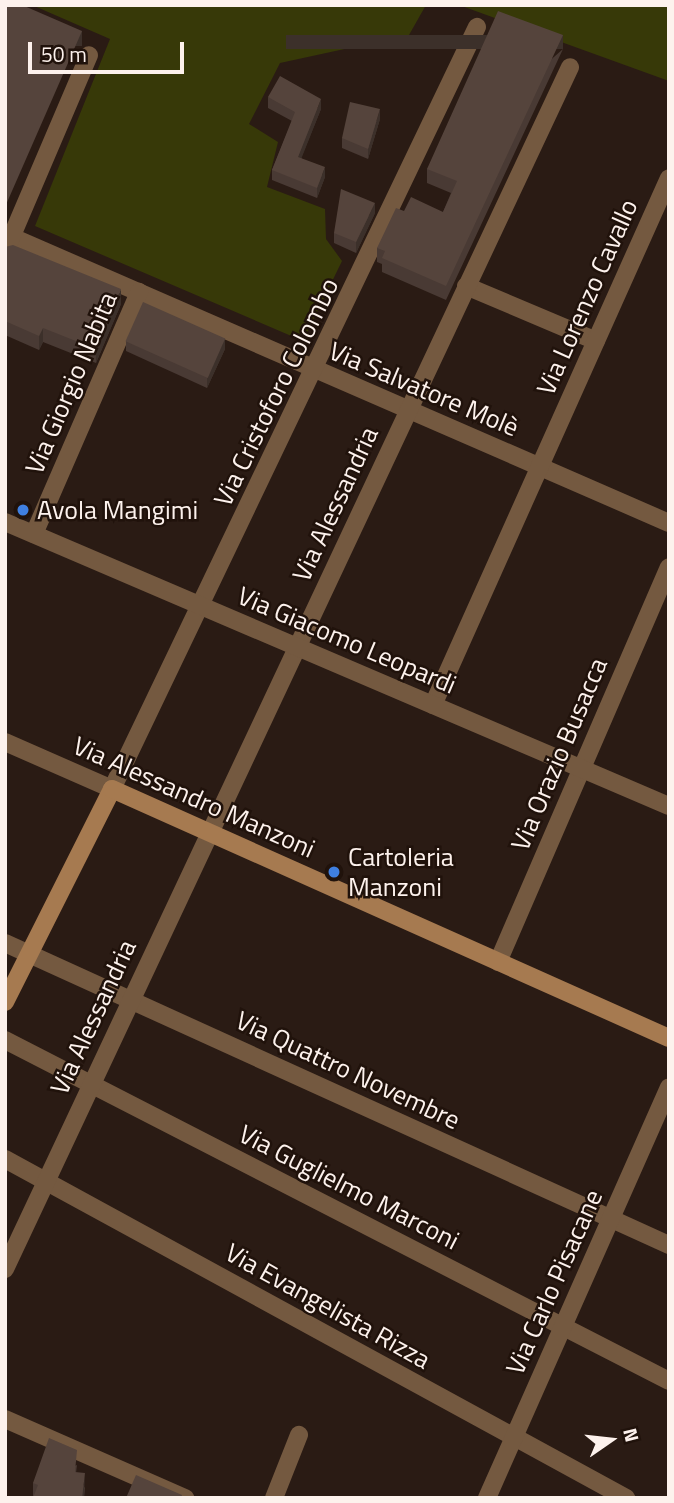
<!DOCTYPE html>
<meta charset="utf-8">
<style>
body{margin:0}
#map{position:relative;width:674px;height:1503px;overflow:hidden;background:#2a1b14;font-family:"Titillium Web",sans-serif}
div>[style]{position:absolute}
.green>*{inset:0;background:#373908}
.minor>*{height:18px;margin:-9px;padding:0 9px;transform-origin:9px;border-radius:9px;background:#745940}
.tertiary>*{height:18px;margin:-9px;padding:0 9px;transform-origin:9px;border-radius:9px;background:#745940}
.secondary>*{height:18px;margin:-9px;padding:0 9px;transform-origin:9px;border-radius:9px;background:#a67a50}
.wall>*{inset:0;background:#493a34}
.shaded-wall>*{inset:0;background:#3c302a;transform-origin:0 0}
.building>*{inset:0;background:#55443c;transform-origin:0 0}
.dots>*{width:19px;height:19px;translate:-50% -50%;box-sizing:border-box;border:4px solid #20120b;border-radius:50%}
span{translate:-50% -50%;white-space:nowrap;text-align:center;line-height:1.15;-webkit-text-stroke:5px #20120b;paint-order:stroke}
.street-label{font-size:26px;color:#fdf2ed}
.poi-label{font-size:26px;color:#fdf2ed}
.left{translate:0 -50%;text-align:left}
.frame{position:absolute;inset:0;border:7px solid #fdf2ed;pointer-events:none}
.north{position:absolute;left:576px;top:1405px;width:70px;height:70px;-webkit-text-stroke:5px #20120b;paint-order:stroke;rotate:76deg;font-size:19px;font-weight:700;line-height:28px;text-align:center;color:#fdf2ed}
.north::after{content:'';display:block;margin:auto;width:24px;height:32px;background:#fdf2ed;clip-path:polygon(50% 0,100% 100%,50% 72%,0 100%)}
.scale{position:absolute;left:28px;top:42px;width:156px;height:32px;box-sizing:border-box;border:4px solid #fdf2ed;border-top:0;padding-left:9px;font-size:21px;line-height:24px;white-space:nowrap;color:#fdf2ed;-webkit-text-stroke:5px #20120b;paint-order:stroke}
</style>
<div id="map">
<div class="green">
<i style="clip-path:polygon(32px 5px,426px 5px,409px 35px,280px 63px,249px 124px,278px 142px,267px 187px,325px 209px,326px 239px,342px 261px,303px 341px,35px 226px,110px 39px)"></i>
<i style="clip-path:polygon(459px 5px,669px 5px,669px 81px)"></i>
</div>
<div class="minor">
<i style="left:5px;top:234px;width:724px;rotate:23.52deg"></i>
<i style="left:5px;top:252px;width:214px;rotate:-66.9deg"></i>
<i style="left:466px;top:286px;width:141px;rotate:22.9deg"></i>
<i style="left:34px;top:534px;width:264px;rotate:-66.5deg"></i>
<i style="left:433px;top:705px;width:577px;rotate:-65.88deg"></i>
<i style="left:112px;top:789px;width:845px;rotate:-64.41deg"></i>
<i style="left:5px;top:943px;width:729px;rotate:24.46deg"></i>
<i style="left:498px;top:962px;width:430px;rotate:-66.6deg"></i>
<i style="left:5px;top:1040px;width:746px;rotate:27.18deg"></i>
<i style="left:5px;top:1159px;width:708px;rotate:28.63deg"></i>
<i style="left:5px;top:1269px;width:1328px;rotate:-64.82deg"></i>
<i style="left:274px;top:1498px;width:68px;rotate:-68.4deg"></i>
</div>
<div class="tertiary">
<i style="left:5px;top:522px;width:722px;rotate:23.16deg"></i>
<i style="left:5px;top:742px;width:117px;rotate:23.7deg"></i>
<i style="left:5px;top:1419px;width:197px;rotate:23.7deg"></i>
<i style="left:487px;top:1498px;width:449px;rotate:-66.1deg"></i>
</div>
<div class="secondary">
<i style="left:5px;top:1002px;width:238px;rotate:-63.3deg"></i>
<i style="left:112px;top:789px;width:610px;rotate:24.09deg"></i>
</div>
<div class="wall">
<i style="clip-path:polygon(563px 49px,446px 300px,382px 272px,382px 264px,377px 262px,377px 248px,443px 212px,451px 193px,427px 183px,427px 169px)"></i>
<i style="clip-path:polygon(268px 97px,321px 109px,301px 158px,325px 177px,317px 198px,272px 180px,272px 170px,292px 121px,268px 108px)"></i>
<i style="clip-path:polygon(380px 119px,368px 159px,342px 148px,342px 138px)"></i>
<i style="clip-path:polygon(375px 213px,356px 253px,334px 243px,334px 233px)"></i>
<i style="clip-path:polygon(5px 247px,121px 304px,96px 363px,43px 342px,39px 350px,5px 335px)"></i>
<i style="clip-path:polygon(126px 341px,225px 349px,207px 388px,126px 351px)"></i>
<i style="clip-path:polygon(77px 1465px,76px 1473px,85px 1488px,84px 1498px,33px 1498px,33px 1483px)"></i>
</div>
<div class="shaded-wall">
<i style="left:82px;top:31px;width:15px;height:192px;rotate:90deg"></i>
<i style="left:563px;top:35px;width:14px;height:277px;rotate:90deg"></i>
<i style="clip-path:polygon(321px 99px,321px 109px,298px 167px,298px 157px)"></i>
<i style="clip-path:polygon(380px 109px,380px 119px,368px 159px,368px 149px)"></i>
<i style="clip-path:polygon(325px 167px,325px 177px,317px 198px,317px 188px)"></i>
<i style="clip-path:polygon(375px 203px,375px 213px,356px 253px,356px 242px)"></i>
<i style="clip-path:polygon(121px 289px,121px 304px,96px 363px,96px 349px)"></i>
<i style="clip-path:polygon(43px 328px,43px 342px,39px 350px,39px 336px)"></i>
<i style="clip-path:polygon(225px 338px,225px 349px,207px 388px,207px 378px)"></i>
<i style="clip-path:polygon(85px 1473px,84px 1498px,82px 1498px)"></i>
</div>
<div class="building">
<i style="clip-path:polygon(5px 5px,22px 5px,82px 31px,5px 207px)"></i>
<i style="clip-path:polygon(498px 11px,563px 35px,446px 286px,382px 258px,385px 251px,377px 248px,396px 208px,404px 211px,411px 197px,443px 212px,457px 181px,427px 169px)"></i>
<i style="clip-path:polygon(280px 76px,321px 99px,298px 157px,325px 167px,317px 188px,272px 170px,295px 112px,268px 97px)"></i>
<i style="clip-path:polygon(350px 102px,380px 109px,368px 149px,342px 138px)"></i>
<i style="clip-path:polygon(341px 189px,375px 203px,356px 242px,334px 233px)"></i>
<i style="clip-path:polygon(13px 245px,121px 289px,96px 349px,43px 328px,39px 336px,5px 321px,5px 247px)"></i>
<i style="left:143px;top:302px;width:90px;height:43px;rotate:24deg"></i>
<i style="clip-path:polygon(49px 1438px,77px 1450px,75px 1472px,85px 1473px,82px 1498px,33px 1498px,38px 1485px,33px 1483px)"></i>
<i style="clip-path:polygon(136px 1475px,182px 1495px,181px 1498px,126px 1498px)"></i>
</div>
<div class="dots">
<i style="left:23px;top:510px;background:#3f7fe0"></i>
<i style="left:334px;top:872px;background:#3f7fe0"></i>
</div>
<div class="street-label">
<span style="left:587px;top:297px;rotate:-66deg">Via Lorenzo Cavallo</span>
<span style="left:71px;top:383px;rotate:-67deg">Via Giorgio Nabita</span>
<span style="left:424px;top:389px;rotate:23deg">Via Salvatore Molè</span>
<span style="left:276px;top:392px;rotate:-64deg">Via Cristoforo Colombo</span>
<span style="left:335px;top:504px;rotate:-65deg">Via Alessandria</span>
<span style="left:347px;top:640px;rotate:23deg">Via Giacomo Leopardi</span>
<span style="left:559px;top:754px;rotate:-67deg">Via Orazio Busacca</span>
<span style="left:194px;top:797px;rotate:24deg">Via Alessandro Manzoni</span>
<span style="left:93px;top:1017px;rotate:-65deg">Via Alessandria</span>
<span style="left:348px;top:1070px;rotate:25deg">Via Quattro Novembre</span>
<span style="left:349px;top:1187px;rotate:27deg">Via Guglielmo Marconi</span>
<span style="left:554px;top:1282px;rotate:-66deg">Via Carlo Pisacane</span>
<span style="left:328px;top:1306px;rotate:29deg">Via Evangelista Rizza</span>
</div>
<div class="poi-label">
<span class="left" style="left:37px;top:510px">Avola Mangimi</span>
<span class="left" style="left:348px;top:872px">Cartoleria<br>Manzoni</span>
</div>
<div class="frame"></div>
<div class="north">N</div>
<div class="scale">50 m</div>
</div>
